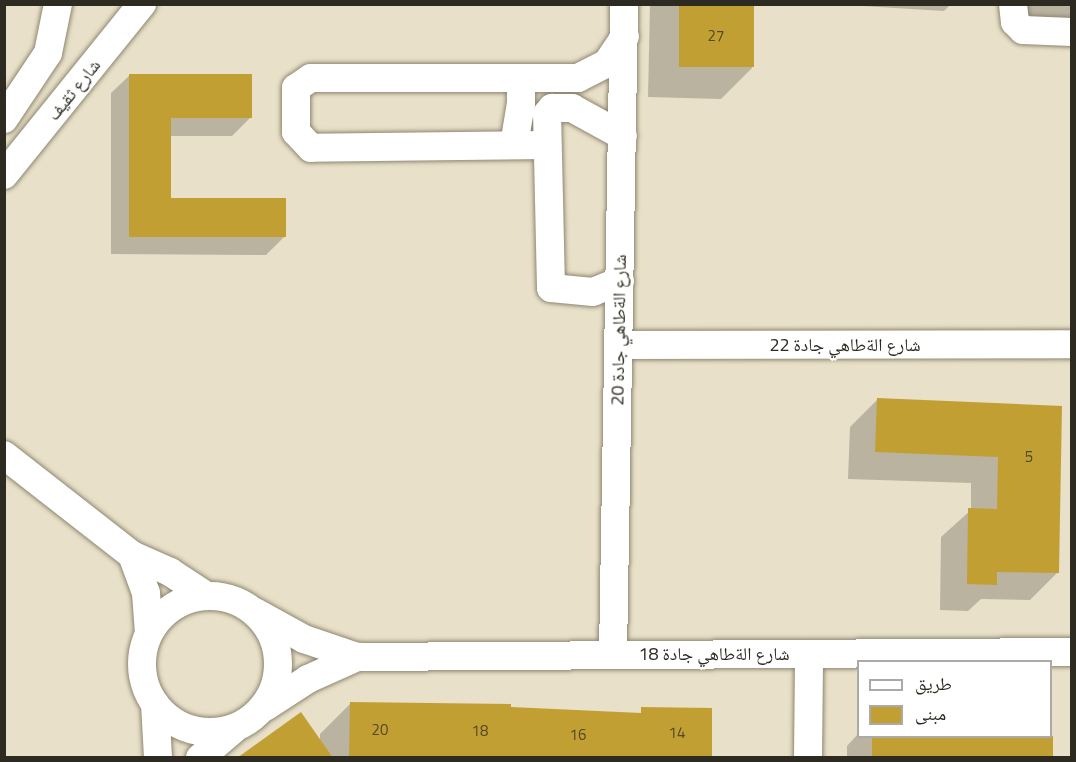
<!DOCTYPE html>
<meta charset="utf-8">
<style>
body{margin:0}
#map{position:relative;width:1076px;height:762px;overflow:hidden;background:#e8e0c8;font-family:"Titillium Web","Noto Naskh Arabic",sans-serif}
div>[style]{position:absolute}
.shadow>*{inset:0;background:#0003}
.building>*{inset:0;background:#c29f33;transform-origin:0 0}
.roads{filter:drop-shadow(0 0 2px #8e8671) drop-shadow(0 0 2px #8e8671)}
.minor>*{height:28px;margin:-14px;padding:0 14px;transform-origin:14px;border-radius:14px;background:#fff}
.minor>.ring{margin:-14px;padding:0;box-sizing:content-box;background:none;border:28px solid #fff;border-radius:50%}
span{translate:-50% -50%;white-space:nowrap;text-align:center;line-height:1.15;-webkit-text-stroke:4.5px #fff;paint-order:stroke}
.number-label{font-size:15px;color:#524726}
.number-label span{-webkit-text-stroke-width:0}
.street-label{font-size:18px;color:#2d2a21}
.frame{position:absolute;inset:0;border:6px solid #2d2a21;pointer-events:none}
.legend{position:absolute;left:857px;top:660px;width:195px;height:78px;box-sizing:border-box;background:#fff;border:2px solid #abaaa6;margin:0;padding:8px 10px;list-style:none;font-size:18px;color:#2d2a21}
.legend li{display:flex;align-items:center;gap:12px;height:30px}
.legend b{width:30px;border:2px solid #abaaa6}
</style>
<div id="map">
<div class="shadow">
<i style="clip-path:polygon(650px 4px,753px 4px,752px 68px,721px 99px,648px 97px)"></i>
<i style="clip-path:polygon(830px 4px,951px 4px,944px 11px)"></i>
<i style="clip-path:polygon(1001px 4px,1072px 4px,1072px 21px,1000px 15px)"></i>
<i style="clip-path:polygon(130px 75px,250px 118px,232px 136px,169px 136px,169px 199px,284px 237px,266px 255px,111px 254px,111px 93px)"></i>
<i style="clip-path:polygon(877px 400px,1061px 407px,1057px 573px,1030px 600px,981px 599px,968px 611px,940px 610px,941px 537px,971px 510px,971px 483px,848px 479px,850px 427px)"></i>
<i style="clip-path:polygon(1050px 694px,1052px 758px,847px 758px,847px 746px,858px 734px,1050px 736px)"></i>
<i style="clip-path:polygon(350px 704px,409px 758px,240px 758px,320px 741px,320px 734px)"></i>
</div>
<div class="building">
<i style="left:679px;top:4px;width:75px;height:63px"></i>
<i style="clip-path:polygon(129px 74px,252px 74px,252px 118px,171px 118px,171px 198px,286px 198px,286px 237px,129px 237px)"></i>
<i style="clip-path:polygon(877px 398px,1062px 406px,1059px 573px,997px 572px,997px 585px,967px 584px,968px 508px,997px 509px,998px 457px,875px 452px)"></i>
<i style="clip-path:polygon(350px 702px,511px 704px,511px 707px,641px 713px,641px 707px,712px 708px,712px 758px,349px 758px)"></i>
<i style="clip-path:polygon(301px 712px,333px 758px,237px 758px)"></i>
<i style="left:872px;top:736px;width:181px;height:22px"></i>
</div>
<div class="roads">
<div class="minor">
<i style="left:1013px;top:4px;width:18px;rotate:84deg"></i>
<i style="left:1015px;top:22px;width:11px;rotate:45deg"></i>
<i style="left:1023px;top:30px;width:49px;rotate:2.3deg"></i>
<i style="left:4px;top:119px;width:79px;rotate:-56.3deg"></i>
<i style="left:48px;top:53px;width:50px;rotate:-78.5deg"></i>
<i style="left:514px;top:145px;width:43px;rotate:-80.5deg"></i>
<i style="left:521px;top:103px;width:25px;rotate:-90deg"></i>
<i style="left:546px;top:145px;width:235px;rotate:179.3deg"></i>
<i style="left:311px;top:148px;width:22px;rotate:-133deg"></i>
<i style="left:296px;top:132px;width:44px;rotate:-90deg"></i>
<i style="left:296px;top:88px;width:18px;rotate:-34deg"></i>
<i style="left:311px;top:78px;width:267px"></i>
<i style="left:578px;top:78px;width:33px;rotate:-27deg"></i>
<i style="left:607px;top:63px;width:32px;rotate:-56deg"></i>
<i style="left:4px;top:175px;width:220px;rotate:-51.1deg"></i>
<i style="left:620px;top:281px;width:29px;rotate:158deg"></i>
<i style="left:593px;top:292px;width:42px;rotate:-174.6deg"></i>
<i style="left:551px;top:288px;width:174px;rotate:-91.3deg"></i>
<i style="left:547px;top:114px;width:8px;rotate:-50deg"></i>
<i style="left:552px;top:108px;width:20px"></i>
<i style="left:572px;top:108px;width:58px;rotate:28.8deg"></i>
<i style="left:618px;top:345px;width:454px;rotate:-0.1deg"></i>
<i style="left:4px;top:455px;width:162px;rotate:38deg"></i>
<i style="left:132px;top:555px;width:42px;rotate:24.1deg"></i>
<i style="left:170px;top:572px;width:42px;rotate:33.3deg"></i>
<i style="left:132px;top:555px;width:40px;rotate:69.8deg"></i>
<i style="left:146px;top:593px;width:40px;rotate:85.7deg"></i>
<i class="ring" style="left:142px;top:596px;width:108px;height:108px"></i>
<i style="left:255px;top:612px;width:56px;rotate:28.9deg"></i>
<i style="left:304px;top:639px;width:56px;rotate:18.8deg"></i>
<i style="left:357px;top:657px;width:715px;rotate:-0.4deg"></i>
<i style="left:613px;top:655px;width:651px;rotate:-89.03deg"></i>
<i style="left:155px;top:704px;width:54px;rotate:86.8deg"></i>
<i style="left:265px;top:707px;width:51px;rotate:-33.1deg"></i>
<i style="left:308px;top:679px;width:54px;rotate:-24.2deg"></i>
<i style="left:200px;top:758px;width:45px;rotate:-40.5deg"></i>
<i style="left:808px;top:758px;width:104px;rotate:-89.4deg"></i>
</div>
</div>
<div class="number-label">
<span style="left:716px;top:36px">27</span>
<span style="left:1029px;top:457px">5</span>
<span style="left:380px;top:730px">20</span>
<span style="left:480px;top:731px">18</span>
<span style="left:677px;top:733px">14</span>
<span style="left:578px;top:735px">16</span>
</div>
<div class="street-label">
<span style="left:74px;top:90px;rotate:-51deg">شارع ثقيف</span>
<span style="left:619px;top:330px;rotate:-89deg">شارع الةطاهي جادة 20</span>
<span style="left:845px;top:345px">شارع الةطاهي جادة 22</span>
<span style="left:714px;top:654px">شارع الةطاهي جادة 18</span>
</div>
<div class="frame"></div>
<ul class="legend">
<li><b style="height:8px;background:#fff"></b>طريق</li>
<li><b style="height:16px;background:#c29f33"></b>مبنى</li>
</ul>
</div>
